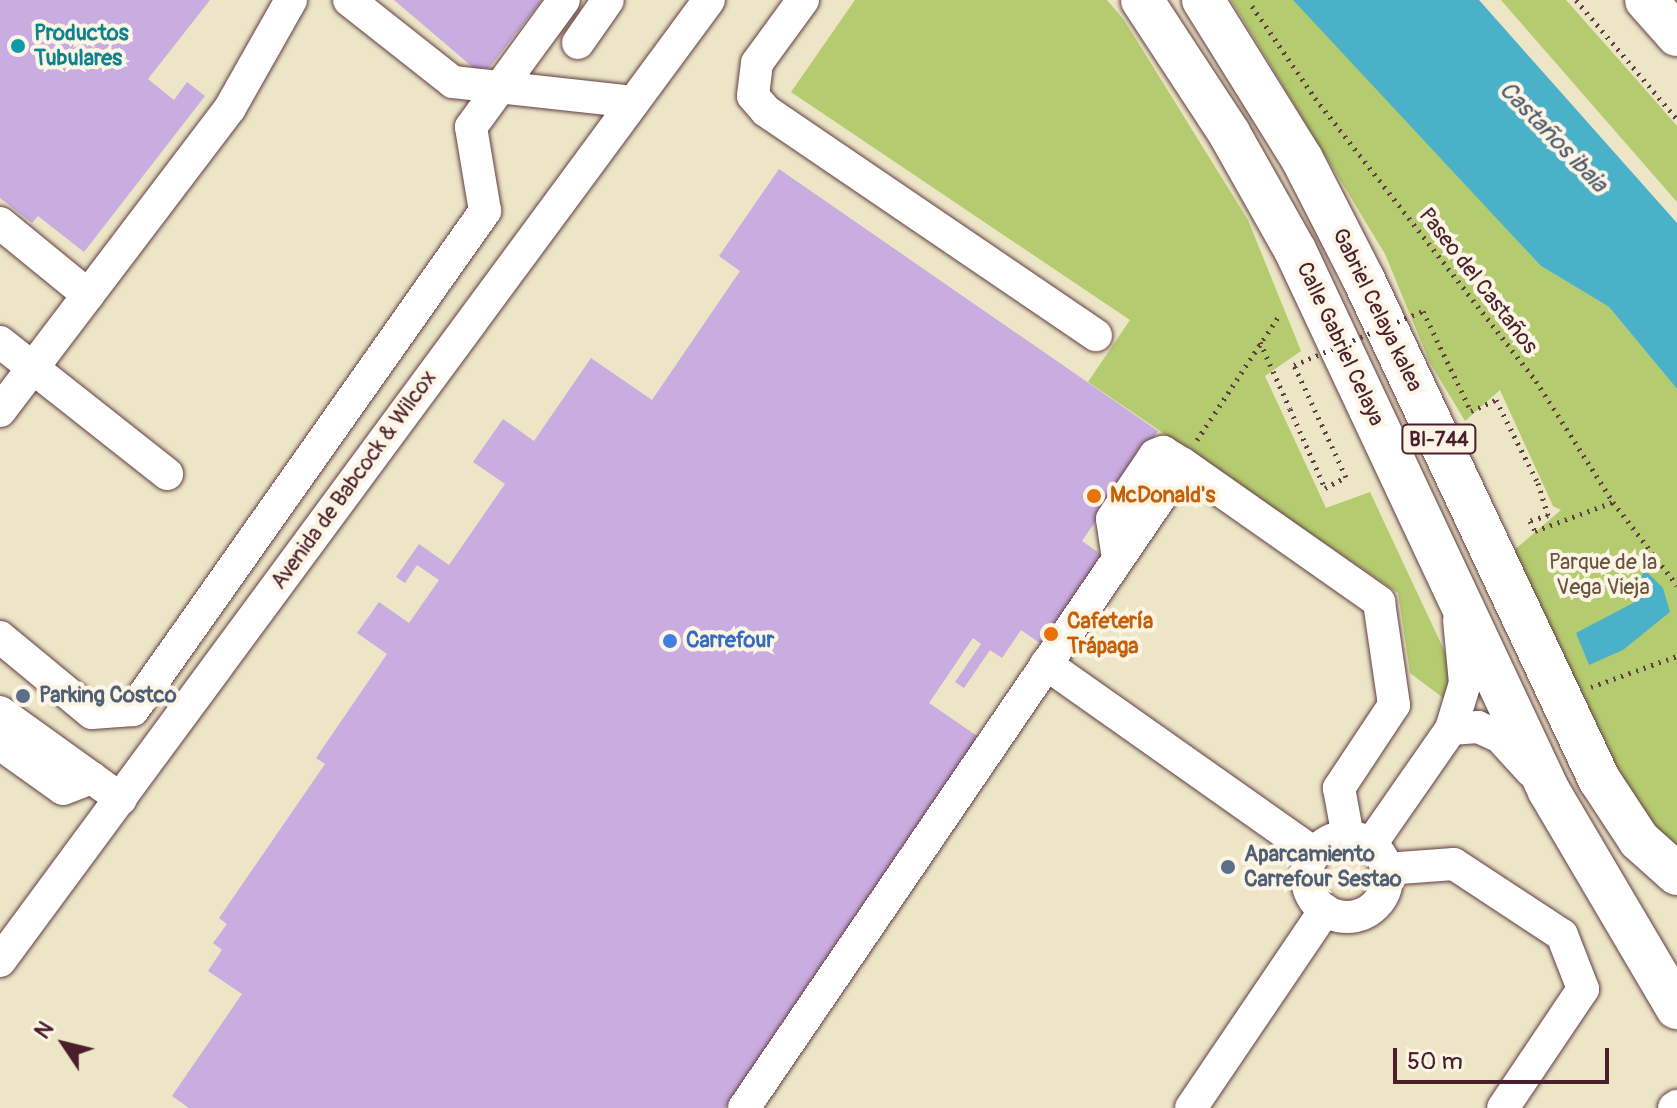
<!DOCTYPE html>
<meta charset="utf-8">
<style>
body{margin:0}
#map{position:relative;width:1677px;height:1108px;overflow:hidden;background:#ece5c6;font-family:Pangolin,sans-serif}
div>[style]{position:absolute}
.green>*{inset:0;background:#b4cb6f}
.water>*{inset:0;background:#4ab1c9}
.building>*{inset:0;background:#c9ace0}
.path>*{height:5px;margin-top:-2.5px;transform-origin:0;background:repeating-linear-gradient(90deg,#623d42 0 2px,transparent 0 8px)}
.roads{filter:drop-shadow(0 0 2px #623d42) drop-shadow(0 0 2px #623d42)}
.minor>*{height:32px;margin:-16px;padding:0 16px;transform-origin:16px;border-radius:16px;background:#fff}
.minor>.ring{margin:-16px;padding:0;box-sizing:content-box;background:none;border:32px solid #fff;border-radius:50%}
.major>*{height:42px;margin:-21px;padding:0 21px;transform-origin:21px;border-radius:21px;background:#fff}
.path-bridge>*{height:5px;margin-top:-2.5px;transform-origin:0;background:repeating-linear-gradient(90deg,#623d42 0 2px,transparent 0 8px)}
.dots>*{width:22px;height:22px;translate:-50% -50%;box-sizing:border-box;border:4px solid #fcf5e5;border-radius:50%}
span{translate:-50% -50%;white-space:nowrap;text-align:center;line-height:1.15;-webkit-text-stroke:8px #fcf5e5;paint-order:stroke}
.shield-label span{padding:2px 6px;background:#fcf5e5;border:2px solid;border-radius:6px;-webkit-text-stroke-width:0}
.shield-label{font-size:20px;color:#4a1f2b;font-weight:700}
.culture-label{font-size:22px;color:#0d838f;font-weight:700}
.left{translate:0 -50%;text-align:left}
.street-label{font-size:22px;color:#4a1f2b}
.food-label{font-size:22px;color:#c56008;font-weight:700}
.park-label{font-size:22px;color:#6a533f}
.shop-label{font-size:22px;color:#366cbe;font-weight:700}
.service-label{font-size:22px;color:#4e5e75;font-weight:700}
.water-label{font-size:24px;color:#4a596a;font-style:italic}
.north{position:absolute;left:24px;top:1004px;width:80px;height:80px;-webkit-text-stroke:6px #fcf5e5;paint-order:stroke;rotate:305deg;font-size:22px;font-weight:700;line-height:32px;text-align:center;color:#4a1f2b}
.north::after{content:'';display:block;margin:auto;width:28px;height:36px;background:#4a1f2b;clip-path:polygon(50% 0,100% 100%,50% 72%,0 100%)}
.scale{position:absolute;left:1393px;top:1048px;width:216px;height:36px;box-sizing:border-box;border:4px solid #4a1f2b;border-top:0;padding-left:10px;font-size:24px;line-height:28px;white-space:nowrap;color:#4a1f2b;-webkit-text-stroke:6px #fcf5e5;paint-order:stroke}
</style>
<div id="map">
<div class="green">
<i style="clip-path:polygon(855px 0,1107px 0,1124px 20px,1248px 220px,1301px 351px,1265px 376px,1326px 508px,1370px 492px,1451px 665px,1446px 700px,1410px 673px,1398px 593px,1088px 382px,1130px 320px,791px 92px)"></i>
<i style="clip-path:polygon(1231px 0,1297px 0,1541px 266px,1609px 307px,1677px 389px,1677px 851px,1660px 839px,1610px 772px,1512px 552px,1561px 510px,1553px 506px,1500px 390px,1465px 421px,1430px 363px,1385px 254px)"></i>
<i style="clip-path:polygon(1501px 0,1566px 0,1636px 79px,1677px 126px,1677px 202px)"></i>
</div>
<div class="water">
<i style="clip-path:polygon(1293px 0,1479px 0,1677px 223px,1677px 389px,1609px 307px,1541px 266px)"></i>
<i style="clip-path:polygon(1644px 569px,1663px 588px,1670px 612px,1623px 650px,1589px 665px,1576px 633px,1633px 603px)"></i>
</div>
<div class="building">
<i style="clip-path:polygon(0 0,210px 0,148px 79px,174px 100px,187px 82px,205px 96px,84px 252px,38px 216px,32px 223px,0 198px)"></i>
<i style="clip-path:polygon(394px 0,542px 0,489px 68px,475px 69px)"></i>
<i style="clip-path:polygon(779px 169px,1158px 431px,1082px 541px,1105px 557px,1044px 646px,1021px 630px,1002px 658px,990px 650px,964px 688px,955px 682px,981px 644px,973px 638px,929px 703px,980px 738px,725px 1108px,189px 1108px,172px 1096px,242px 994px,208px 971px,222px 950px,213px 943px,227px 924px,219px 918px,325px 764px,316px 758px,387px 654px,357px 633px,379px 602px,409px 623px,439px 580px,417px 565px,405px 583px,396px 577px,419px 544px,449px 565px,505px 484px,473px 462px,503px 419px,534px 441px,591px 358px,652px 400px,740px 271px,719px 256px)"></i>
</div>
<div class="path">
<i style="left:1576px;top:0;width:156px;rotate:49.7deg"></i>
<i style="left:1252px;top:6px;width:112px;rotate:55.6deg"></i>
<i style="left:1315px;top:98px;width:359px;rotate:52deg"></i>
<i style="left:1536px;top:381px;width:143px;rotate:57.5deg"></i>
<i style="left:1613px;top:502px;width:105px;rotate:52.4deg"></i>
<i style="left:1260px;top:342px;width:73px;rotate:65.9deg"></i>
<i style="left:1197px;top:440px;width:151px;rotate:-56.6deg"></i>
<i style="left:1538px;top:483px;width:34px;rotate:73deg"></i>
<i style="left:1548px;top:515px;width:19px;rotate:162deg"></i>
<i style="left:1530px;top:521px;width:11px;rotate:63deg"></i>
<i style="left:1535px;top:531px;width:83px;rotate:-20.4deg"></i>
<i style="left:1591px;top:687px;width:91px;rotate:-19.8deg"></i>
</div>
<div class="roads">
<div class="minor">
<i style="left:349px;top:0;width:132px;rotate:38.3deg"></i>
<i style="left:453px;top:82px;width:181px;rotate:6.3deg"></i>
<i style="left:803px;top:0;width:78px;rotate:126.1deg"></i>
<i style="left:757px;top:63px;width:33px;rotate:97deg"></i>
<i style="left:753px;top:96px;width:20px;rotate:49deg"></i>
<i style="left:766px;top:111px;width:399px;rotate:34.2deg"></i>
<i style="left:578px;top:43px;width:52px;rotate:-55.1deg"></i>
<i style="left:0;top:223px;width:114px;rotate:39.3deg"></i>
<i style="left:0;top:342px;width:213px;rotate:38.3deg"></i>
<i style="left:0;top:411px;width:380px;rotate:-52.8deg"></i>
<i style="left:230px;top:108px;width:124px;rotate:-60.5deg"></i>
<i style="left:1118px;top:559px;width:40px;rotate:-98.5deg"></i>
<i style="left:1112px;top:519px;width:77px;rotate:-56.1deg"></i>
<i style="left:1155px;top:455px;width:9px;rotate:-21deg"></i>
<i style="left:1163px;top:452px;width:23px;rotate:31deg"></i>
<i style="left:0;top:637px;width:119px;rotate:39.6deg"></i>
<i style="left:92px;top:713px;width:41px;rotate:-4.2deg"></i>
<i style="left:133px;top:710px;width:611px;rotate:-54.8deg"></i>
<i style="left:485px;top:211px;width:85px;rotate:-99.5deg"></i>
<i style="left:471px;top:127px;width:157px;rotate:-53.8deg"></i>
<i style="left:1046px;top:664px;width:329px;rotate:35.2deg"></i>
<i style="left:0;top:712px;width:149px;rotate:35.7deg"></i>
<i style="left:1451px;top:729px;width:27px;rotate:-4deg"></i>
<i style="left:1478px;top:727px;width:24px;rotate:24deg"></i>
<i style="left:1500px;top:737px;width:46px;rotate:47.6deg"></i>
<i style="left:0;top:744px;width:77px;rotate:35.5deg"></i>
<i style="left:63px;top:789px;width:31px;rotate:-21deg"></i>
<i class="ring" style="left:1307px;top:837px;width:48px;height:48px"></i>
<i style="left:1371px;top:844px;width:140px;rotate:-55.2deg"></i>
<i style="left:1451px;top:729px;width:48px;rotate:-73.1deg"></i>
<i style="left:1465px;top:683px;width:63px;rotate:-95.4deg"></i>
<i style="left:1386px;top:869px;width:68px;rotate:-4.2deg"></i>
<i style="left:1454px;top:864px;width:129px;rotate:33.3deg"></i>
<i style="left:1562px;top:935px;width:58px;rotate:68.7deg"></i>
<i style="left:1583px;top:989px;width:143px;rotate:123.9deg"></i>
<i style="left:0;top:961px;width:1194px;rotate:-53.58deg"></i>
<i style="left:744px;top:1108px;width:779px;rotate:-55.72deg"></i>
<i style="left:1183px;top:464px;width:240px;rotate:35.1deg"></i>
<i style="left:1379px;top:602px;width:104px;rotate:81.7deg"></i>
<i style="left:1394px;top:705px;width:100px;rotate:123.5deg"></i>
<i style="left:1339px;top:788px;width:50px;rotate:79.6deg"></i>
<i style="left:1191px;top:1108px;width:239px;rotate:-55.9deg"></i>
<i style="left:1674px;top:1108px;width:4px;rotate:-34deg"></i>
</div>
<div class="major">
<i style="left:1142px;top:0;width:159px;rotate:56.8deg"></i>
<i style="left:1229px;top:133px;width:134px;rotate:60.6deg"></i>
<i style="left:1295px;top:250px;width:598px;rotate:64.85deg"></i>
<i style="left:1549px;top:791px;width:252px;rotate:59.5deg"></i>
<i style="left:1203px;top:0;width:187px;rotate:58.1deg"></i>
<i style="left:1302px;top:159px;width:134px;rotate:62.9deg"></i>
<i style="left:1363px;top:278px;width:554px;rotate:64.78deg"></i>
<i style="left:1599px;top:779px;width:73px;rotate:56.7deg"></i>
<i style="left:1639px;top:840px;width:51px;rotate:41.8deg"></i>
<i style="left:1646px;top:0;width:47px;rotate:48.5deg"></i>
</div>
</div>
<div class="path-bridge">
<i style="left:1290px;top:409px;width:86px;rotate:66.1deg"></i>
<i style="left:1325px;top:488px;width:24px;rotate:-28deg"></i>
<i style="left:1346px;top:477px;width:123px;rotate:-114.9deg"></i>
<i style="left:1294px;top:365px;width:140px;rotate:-22.7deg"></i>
<i style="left:1423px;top:311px;width:111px;rotate:64.4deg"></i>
<i style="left:1471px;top:411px;width:27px;rotate:-24deg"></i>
<i style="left:1496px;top:400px;width:93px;rotate:63.2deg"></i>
</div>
<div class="dots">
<i style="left:18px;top:46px;background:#0f9aa8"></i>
<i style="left:1094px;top:496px;background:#e8710a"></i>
<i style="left:1051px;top:634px;background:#e8710a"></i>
<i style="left:670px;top:641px;background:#3f7fe0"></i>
<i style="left:23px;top:696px;background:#5c6f8a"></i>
<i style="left:1228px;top:867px;background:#5c6f8a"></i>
</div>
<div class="shield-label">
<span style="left:1439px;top:439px">BI-744</span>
</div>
<div class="culture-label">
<span class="left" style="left:34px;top:46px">Productos<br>Tubulares</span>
</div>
<div class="street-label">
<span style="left:1478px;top:281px;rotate:52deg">Paseo del Castaños</span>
<span style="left:1377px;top:310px;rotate:64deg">Gabriel Celaya kalea</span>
<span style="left:1340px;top:344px;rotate:65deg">Calle Gabriel Celaya</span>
<span style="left:354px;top:480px;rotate:-54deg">Avenida de Babcock &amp; Wilcox</span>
</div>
<div class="food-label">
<span class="left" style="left:1110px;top:496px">McDonald's</span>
<span class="left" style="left:1067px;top:634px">Cafetería<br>Trápaga</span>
</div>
<div class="park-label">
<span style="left:1603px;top:575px">Parque de la<br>Vega Vieja</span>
</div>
<div class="shop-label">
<span class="left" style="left:686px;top:641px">Carrefour</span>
</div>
<div class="service-label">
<span class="left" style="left:39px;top:696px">Parking Costco</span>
<span class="left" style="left:1244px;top:867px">Aparcamiento<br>Carrefour Sestao</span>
</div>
<div class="water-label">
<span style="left:1553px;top:137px;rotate:46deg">Castaños ibaia</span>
</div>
<div class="north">N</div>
<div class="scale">50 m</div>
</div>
